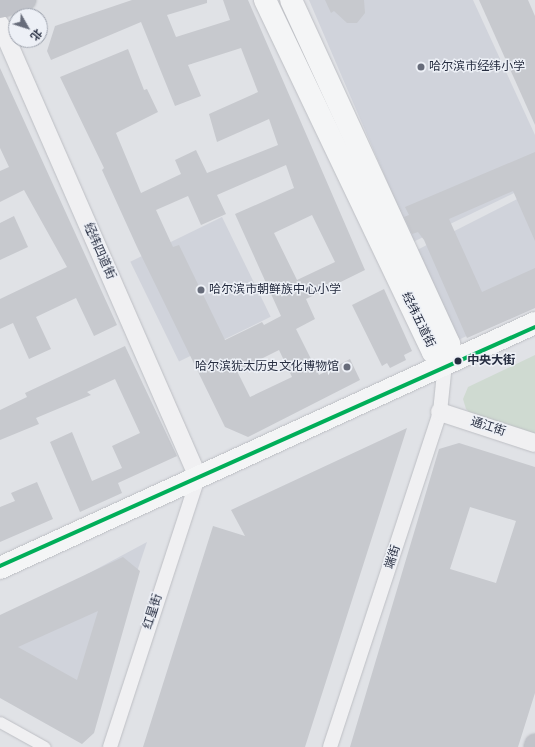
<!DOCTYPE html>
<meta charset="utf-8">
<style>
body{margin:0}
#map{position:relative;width:535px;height:747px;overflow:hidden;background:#e0e2e6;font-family:"Archivo Narrow","Noto Sans SC",sans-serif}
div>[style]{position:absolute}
.built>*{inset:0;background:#d0d3db;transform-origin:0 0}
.green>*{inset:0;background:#cfdad1}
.building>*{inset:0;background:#c7c9ce}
.roads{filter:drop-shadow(0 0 1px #bdbfc4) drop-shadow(0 0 1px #bdbfc4)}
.pedestrian>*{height:11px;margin:-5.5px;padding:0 5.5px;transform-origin:5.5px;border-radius:5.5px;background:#f0f0f2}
.minor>*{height:14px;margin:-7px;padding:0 7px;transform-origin:7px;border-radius:7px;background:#f0f0f2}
.tertiary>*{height:18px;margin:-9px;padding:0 9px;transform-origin:9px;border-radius:9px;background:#f0f0f2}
.secondary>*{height:20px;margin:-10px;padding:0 10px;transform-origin:10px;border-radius:10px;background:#c1c3c9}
.primary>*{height:22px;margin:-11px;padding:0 11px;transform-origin:11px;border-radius:11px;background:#f4f5f6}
.metro-1>*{height:4px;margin:-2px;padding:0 2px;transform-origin:2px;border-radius:2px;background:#00ae59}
.dots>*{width:11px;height:11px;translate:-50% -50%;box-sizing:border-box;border:2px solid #edf0f6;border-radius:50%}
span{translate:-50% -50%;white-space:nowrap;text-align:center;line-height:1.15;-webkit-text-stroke:3px #edf0f6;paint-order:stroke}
.poi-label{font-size:12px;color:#262d40}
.left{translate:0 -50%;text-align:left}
.right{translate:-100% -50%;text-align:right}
.street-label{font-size:12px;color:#262d40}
.stop-label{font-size:12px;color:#262d40;font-weight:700}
.north{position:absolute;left:8px;top:8px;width:40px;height:40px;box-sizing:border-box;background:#edf0f6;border:1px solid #9da2ad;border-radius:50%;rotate:129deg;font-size:11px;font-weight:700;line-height:16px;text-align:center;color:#262d40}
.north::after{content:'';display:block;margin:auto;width:14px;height:18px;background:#676c7a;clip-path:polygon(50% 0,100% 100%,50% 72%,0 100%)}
</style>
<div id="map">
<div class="built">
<i style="clip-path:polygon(309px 0,473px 0,535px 135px,535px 183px,413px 242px)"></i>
<i style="clip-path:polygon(535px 190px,535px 305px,458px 340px,415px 251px)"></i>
<i style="left:222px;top:217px;width:111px;height:102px;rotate:64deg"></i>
<i style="clip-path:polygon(147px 542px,82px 735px,0 692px,0 621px)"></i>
</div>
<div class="green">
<i style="clip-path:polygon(535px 355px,535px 435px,473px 416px,466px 409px,463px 399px,468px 387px)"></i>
</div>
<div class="building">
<i style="clip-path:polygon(evenodd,132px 0,207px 0,207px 3px,167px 15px,176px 37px,230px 20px,223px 0,248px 0,365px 270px,306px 299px,315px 319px,296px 329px,319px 375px,350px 359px,360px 380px,248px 437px,225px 427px,137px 247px,102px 170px,104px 168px,60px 77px,128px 49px,144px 90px,147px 89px,158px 112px,116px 133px,141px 193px,181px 174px,175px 160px,196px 150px,207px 173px,278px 145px,269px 119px,217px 142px,209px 114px,258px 92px,241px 48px,188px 65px,201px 96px,175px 106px,141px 22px,51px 60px,47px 51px,55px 26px,132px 0,286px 165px,294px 188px,235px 214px,281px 316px,264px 325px,262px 322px,225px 340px,179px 245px,173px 247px,156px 210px,188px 196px,201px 225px,226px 214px,217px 195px,286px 165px,132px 0,312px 215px,335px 262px,297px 280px,274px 233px,312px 215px,132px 0,279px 350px,292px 377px,250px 397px,237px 371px,279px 350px)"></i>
<i style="clip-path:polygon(325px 0,364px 0,365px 13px,357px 23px,347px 23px,334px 11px,331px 13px)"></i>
<i style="clip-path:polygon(479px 0,528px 0,535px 16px,535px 125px)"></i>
<i style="clip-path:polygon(0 68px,117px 325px,94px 336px,76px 298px,36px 317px,51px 349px,29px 359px,13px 323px,0 329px,0 299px,67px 267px,24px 190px,0 202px,0 171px,9px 167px,0 148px)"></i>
<i style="clip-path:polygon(535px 152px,535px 241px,513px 191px,449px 219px,482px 292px,535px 268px,535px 308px,467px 338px,424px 240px,418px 232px,412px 234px,404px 217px,409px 215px,405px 207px)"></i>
<i style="clip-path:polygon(14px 216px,28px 247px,0 260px,0 223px)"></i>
<i style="clip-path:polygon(384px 289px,412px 351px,404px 355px,406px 360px,390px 368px,387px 363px,382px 366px,352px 305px)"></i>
<i style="clip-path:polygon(125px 346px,177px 456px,118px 483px,122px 493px,80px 512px,50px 442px,72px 432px,92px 481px,122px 468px,112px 446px,140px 433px,115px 379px,87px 392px,91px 395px,36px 418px,39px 424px,0 440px,0 410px,27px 397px,25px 393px)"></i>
<i style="clip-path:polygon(407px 428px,305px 747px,143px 747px,213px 526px,245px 536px,231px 510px)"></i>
<i style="clip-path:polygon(evenodd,459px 443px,535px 467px,535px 693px,518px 747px,350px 747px,439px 449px,459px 443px,470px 507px,516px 521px,496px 583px,450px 569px,470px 507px)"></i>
<i style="clip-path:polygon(37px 482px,53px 519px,0 542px,0 507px,15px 501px,11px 493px)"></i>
<i style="clip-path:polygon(evenodd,123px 557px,140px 571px,94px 733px,82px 744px,0 698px,0 615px,123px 557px,98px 611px,77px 680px,18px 647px,98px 611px)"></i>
</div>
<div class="roads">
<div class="pedestrian">
<i style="left:0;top:722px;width:51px;rotate:29.1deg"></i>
</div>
<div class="minor">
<i style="left:110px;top:747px;width:283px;rotate:-71.9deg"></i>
<i style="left:330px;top:747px;width:353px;rotate:-71.8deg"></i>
<i style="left:440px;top:412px;width:48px;rotate:-84.1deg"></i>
</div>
<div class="tertiary">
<i style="left:0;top:24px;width:495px;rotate:66.4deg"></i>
<i style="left:440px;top:412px;width:100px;rotate:18.1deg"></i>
</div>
<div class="secondary">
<i style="left:0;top:8px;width:27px;rotate:-17deg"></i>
<i style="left:534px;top:747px;width:3px;rotate:-72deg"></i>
</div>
<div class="primary">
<i style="left:265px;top:0;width:390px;rotate:64.5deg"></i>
<i style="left:433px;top:352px;width:17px;rotate:45deg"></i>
<i style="left:291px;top:0;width:379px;rotate:65.3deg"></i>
<i style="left:449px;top:344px;width:20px;rotate:101deg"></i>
<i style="left:0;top:568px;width:588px;rotate:-24.61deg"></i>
</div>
</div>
<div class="metro-1">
<i style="left:0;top:566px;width:586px;rotate:-24.07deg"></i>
</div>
<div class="dots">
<i style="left:421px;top:67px;background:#676c7a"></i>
<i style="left:201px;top:290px;background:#676c7a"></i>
<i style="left:458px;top:361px;background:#262d40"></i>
<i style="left:347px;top:367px;background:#676c7a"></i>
</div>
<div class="poi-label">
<span class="left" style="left:429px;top:67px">哈尔滨市经纬小学</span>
<span class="left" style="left:209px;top:290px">哈尔滨市朝鲜族中心小学</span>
<span class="right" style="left:339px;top:367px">哈尔滨犹太历史文化博物馆</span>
</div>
<div class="street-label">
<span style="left:99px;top:251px;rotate:66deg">经纬四道街</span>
<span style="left:418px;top:320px;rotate:64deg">经纬五道街</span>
<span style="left:488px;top:427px;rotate:18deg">通江街</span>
<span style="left:393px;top:557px;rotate:-72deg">端街</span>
<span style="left:153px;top:612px;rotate:-72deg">红星街</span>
</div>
<div class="stop-label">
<span class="left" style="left:467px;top:361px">中央大街</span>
</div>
<div class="north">北</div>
</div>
